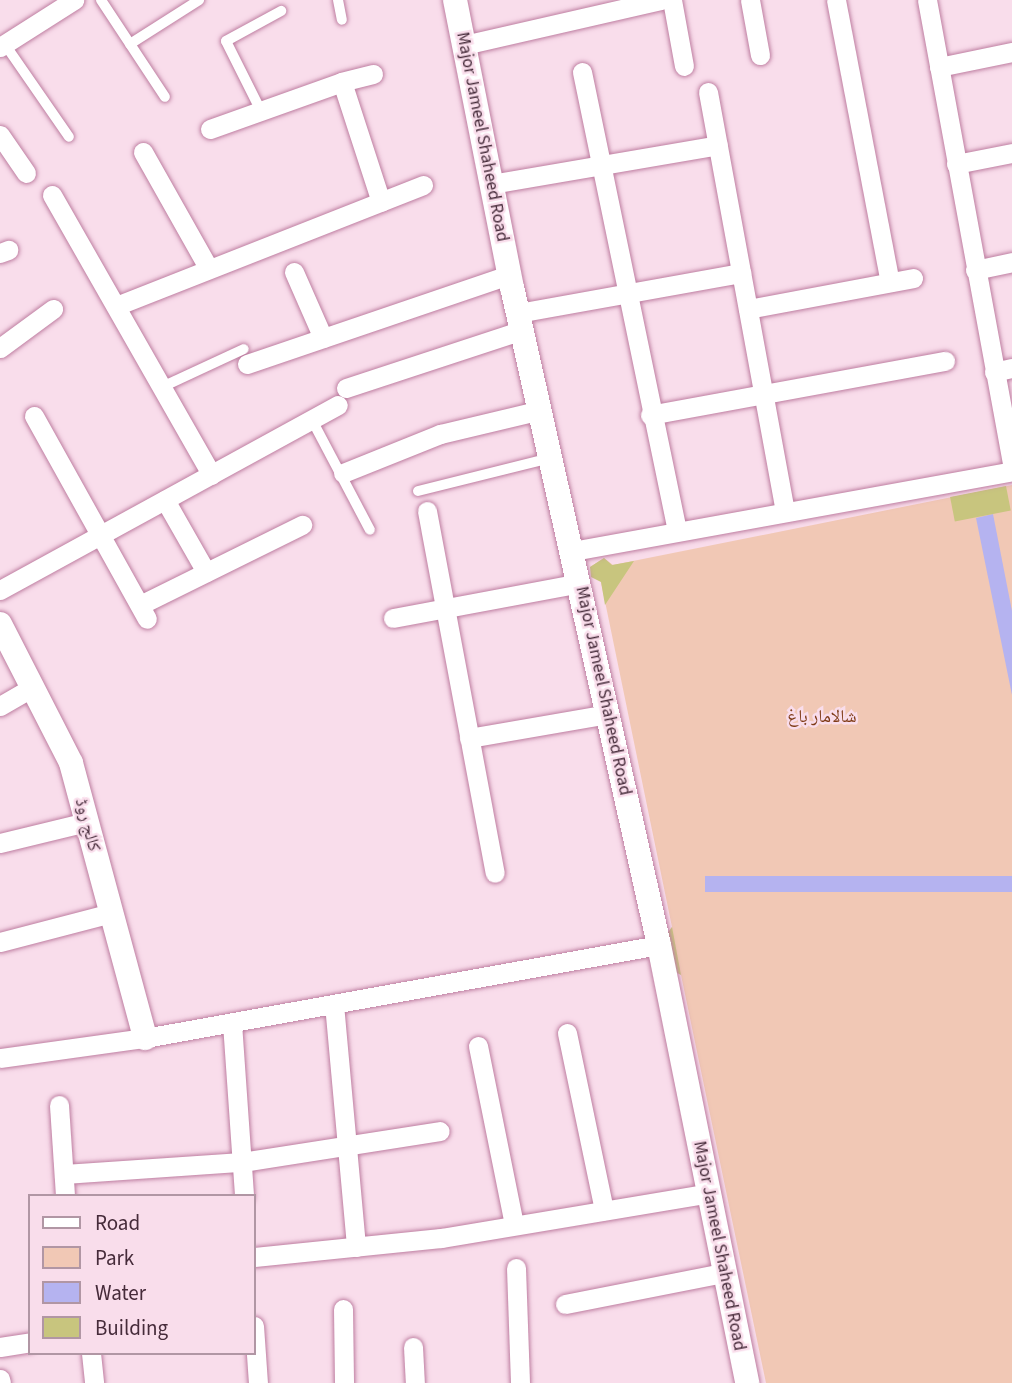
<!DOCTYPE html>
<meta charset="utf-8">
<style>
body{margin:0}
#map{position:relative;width:1012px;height:1383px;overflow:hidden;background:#f9ddeb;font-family:"Source Sans 3","Noto Naskh Arabic",sans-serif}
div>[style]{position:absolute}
.green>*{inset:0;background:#f1c8b5}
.water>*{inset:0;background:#b5b3f0;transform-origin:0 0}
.building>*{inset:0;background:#c8c57e;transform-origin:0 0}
.roads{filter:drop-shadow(0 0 2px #be7ea1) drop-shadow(0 0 2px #be7ea1)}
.service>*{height:10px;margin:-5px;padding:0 5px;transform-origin:5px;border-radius:5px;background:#fff}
.minor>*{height:19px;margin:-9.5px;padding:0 9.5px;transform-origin:9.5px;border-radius:9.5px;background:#fff}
.tertiary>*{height:24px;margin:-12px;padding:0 12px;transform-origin:12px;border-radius:12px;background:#fff}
span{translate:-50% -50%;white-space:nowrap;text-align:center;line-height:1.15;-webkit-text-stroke:5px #f9ddeb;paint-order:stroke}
.street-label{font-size:18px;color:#462b3a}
.park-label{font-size:18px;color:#7f3b17}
.legend{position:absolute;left:28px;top:1194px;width:228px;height:161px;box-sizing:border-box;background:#f9ddeb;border:2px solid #b196a4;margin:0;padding:9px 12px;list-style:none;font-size:21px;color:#462b3a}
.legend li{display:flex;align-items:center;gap:14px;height:35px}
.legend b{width:35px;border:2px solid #b196a4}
</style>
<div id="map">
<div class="green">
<i style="clip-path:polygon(1012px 485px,1012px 1383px,766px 1383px,681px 975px,667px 967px,662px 941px,672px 927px,601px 582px,590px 567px,604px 558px,613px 565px)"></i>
</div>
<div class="water">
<i style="clip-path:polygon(993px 514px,1012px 611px,1012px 695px,976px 518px)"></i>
<i style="left:1012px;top:876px;width:16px;height:307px;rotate:90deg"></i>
</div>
<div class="building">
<i style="left:1006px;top:486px;width:25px;height:57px;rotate:79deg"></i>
<i style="clip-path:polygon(604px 558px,612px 565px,634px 561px,605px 605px,601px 582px,591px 577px,590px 567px)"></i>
<i style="clip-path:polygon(672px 927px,681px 975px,667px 967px,662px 941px)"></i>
</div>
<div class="roads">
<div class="service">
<i style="left:101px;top:0;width:116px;rotate:56.6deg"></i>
<i style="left:338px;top:0;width:20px;rotate:79deg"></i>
<i style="left:4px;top:43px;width:114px;rotate:55.3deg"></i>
<i style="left:130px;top:44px;width:82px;rotate:-32.5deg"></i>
<i style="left:261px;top:111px;width:78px;rotate:-116.6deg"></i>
<i style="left:226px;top:41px;width:63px;rotate:-28.6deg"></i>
<i style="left:162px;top:387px;width:90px;rotate:-24.9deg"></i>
<i style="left:312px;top:420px;width:124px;rotate:62.2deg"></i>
<i style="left:418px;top:491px;width:136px;rotate:-14deg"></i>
</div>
<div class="minor">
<i style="left:672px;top:0;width:67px;rotate:79.7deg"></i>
<i style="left:750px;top:0;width:56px;rotate:79.7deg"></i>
<i style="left:836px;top:0;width:287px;rotate:79.2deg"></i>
<i style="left:927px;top:0;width:470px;rotate:79.6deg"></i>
<i style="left:464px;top:45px;width:202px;rotate:-12.9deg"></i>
<i style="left:0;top:47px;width:88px;rotate:-32.4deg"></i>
<i style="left:939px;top:67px;width:75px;rotate:-11.6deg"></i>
<i style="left:582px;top:72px;width:469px;rotate:78.3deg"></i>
<i style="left:373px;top:74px;width:32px;rotate:166deg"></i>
<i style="left:342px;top:82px;width:126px;rotate:72deg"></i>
<i style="left:708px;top:92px;width:426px;rotate:79.6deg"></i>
<i style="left:210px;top:129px;width:140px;rotate:-19.6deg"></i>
<i style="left:0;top:135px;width:46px;rotate:55.6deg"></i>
<i style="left:143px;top:152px;width:134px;rotate:60.6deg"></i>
<i style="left:956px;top:164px;width:57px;rotate:-11.1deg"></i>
<i style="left:491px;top:184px;width:230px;rotate:-9.7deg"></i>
<i style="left:52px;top:195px;width:322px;rotate:60.3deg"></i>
<i style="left:0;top:253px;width:9px;rotate:-21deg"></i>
<i style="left:975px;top:270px;width:38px;rotate:-12deg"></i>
<i style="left:294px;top:272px;width:72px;rotate:66.3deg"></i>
<i style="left:116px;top:306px;width:330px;rotate:-21.5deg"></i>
<i style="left:748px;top:309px;width:168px;rotate:-10.6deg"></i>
<i style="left:518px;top:313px;width:227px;rotate:-10.2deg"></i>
<i style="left:0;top:348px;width:66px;rotate:-36.3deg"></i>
<i style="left:247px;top:364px;width:277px;rotate:-18.8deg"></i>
<i style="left:994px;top:372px;width:18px;rotate:-13deg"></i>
<i style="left:346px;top:388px;width:185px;rotate:-18.2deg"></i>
<i style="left:650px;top:415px;width:300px;rotate:-10.4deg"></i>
<i style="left:34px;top:416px;width:232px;rotate:60.9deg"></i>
<i style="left:343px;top:473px;width:105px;rotate:-21.9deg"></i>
<i style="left:440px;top:434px;width:104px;rotate:-13.4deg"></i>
<i style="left:165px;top:500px;width:83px;rotate:60.3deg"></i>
<i style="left:427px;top:511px;width:368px;rotate:79.4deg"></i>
<i style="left:573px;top:551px;width:446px;rotate:-10.3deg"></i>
<i style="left:0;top:590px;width:385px;rotate:-28.7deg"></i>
<i style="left:140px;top:605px;width:181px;rotate:-26.3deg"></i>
<i style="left:393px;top:618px;width:190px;rotate:-10.6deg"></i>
<i style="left:0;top:706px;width:38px;rotate:-30deg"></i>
<i style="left:469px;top:738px;width:141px;rotate:-9.8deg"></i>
<i style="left:0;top:843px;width:89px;rotate:-13.6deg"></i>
<i style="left:0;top:942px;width:115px;rotate:-14.6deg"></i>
<i style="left:334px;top:1004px;width:244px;rotate:84.8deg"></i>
<i style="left:232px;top:1023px;width:173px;rotate:86deg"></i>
<i style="left:567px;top:1033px;width:181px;rotate:78.2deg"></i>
<i style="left:478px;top:1046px;width:182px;rotate:78.6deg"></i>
<i style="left:0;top:1058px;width:146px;rotate:-7.9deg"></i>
<i style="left:145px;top:1038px;width:522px;rotate:-10.26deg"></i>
<i style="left:59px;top:1105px;width:91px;rotate:86.2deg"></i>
<i style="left:64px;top:1174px;width:178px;rotate:-3.9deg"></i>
<i style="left:242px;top:1162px;width:200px;rotate:-8.9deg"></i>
<i style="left:254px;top:1257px;width:188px;rotate:-5.8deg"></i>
<i style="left:441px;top:1238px;width:272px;rotate:-9.5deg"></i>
<i style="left:516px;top:1268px;width:115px;rotate:88deg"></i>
<i style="left:565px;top:1304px;width:161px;rotate:-11.1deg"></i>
<i style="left:343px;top:1309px;width:74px;rotate:89.2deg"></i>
<i style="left:254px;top:1326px;width:57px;rotate:86deg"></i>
<i style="left:0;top:1347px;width:30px;rotate:-9deg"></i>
<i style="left:413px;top:1347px;width:36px;rotate:87deg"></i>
<i style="left:91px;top:1353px;width:30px;rotate:84deg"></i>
<i style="left:0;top:1379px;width:4px;rotate:76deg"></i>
</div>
<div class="tertiary">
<i style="left:455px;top:0;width:293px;rotate:78.8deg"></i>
<i style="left:512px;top:287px;width:674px;rotate:77.41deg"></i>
<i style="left:659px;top:945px;width:447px;rotate:78.6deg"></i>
<i style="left:0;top:624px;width:156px;rotate:62.9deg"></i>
<i style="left:71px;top:763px;width:285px;rotate:74.9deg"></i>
</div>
</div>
<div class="street-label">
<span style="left:482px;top:137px;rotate:79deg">Major Jameel Shaheed Road</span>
<span style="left:603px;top:691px;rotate:78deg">Major Jameel Shaheed Road</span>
<span style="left:87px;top:825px;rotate:75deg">کالج روڈ</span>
<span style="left:719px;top:1246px;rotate:79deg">Major Jameel Shaheed Road</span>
</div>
<div class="park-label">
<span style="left:822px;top:717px">شالامار باغ</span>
</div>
<ul class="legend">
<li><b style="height:9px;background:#fff"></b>Road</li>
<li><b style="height:19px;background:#f1c8b5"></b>Park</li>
<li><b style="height:19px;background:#b5b3f0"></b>Water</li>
<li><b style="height:19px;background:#c8c57e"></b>Building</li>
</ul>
</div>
